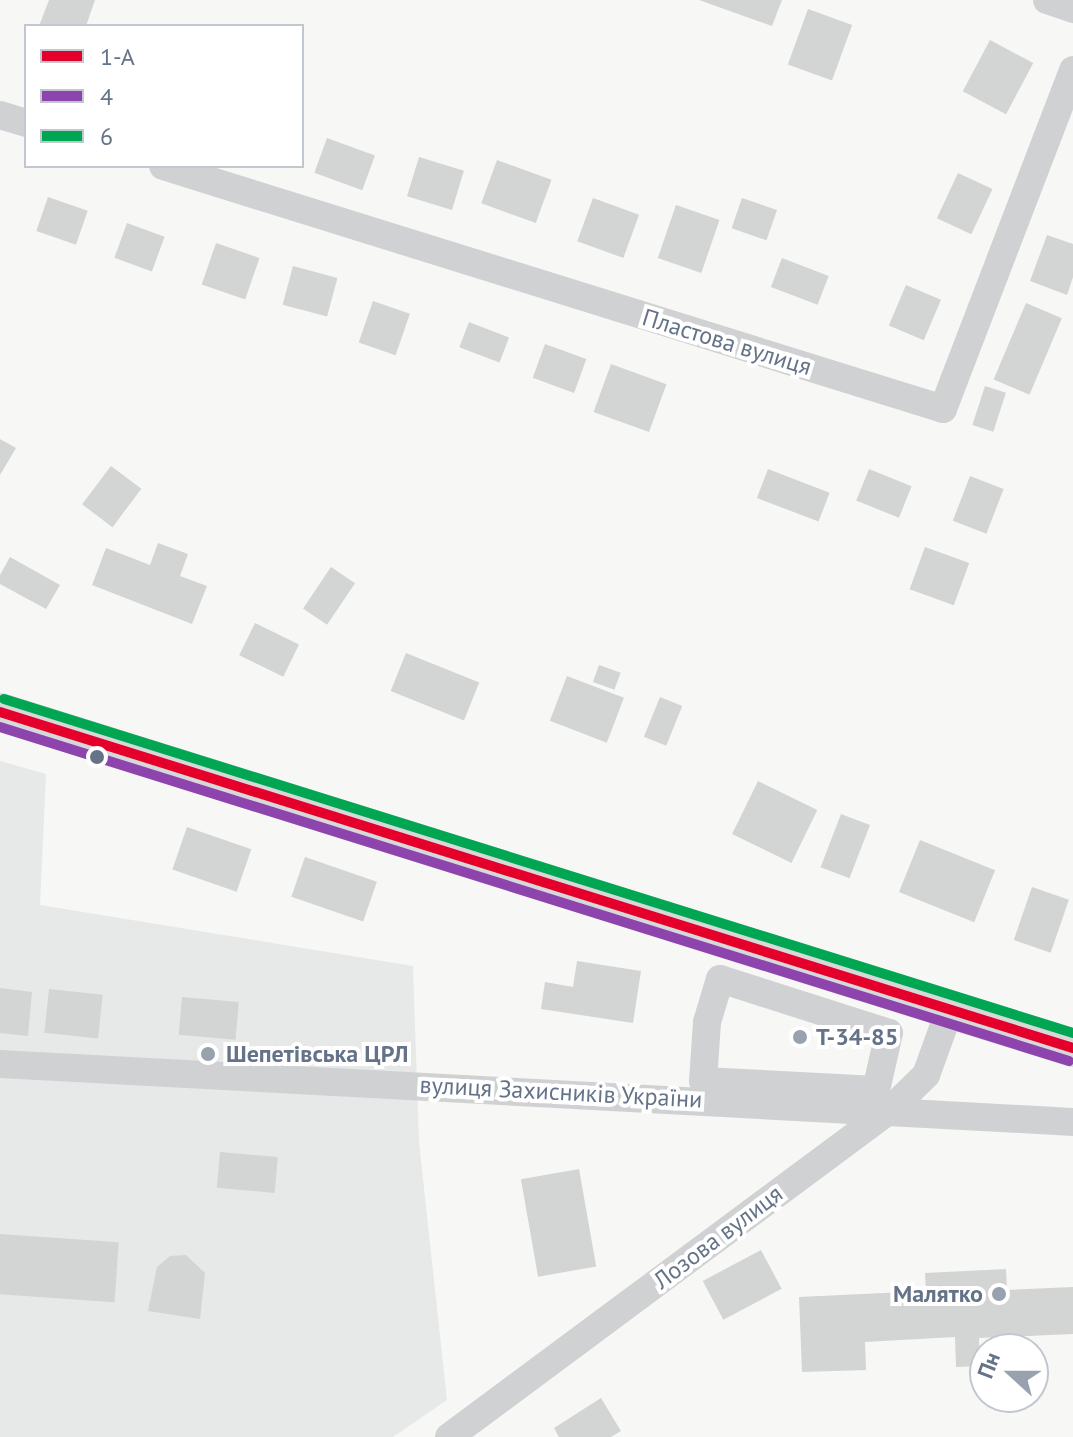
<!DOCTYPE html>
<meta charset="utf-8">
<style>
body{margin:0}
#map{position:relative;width:1073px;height:1437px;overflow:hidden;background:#f7f7f6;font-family:"PT Sans",sans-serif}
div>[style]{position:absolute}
.built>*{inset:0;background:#e7e8e8}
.building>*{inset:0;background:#d3d4d4;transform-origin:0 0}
.street>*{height:28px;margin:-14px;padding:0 14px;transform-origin:14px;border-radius:14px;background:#d0d1d2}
.secondary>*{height:38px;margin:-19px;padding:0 19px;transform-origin:19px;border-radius:19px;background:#d6d8da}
.bus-1>*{height:10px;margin:-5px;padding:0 5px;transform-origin:5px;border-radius:5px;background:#e4002b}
.bus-2>*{height:10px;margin:-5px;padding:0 5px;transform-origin:5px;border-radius:5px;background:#8e44ad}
.bus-3>*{height:10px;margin:-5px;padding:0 5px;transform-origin:5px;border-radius:5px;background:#00a651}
.dots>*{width:22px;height:22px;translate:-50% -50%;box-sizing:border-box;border:4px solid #fff;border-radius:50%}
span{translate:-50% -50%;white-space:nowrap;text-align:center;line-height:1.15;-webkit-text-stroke:8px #fff;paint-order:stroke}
.street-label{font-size:24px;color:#657388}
.poi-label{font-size:24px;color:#657388;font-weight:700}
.left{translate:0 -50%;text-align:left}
.right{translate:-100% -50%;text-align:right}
.legend{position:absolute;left:24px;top:24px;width:280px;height:144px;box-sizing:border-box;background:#fff;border:2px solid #c1c7cf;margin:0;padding:10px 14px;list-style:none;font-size:24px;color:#657388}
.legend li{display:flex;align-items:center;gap:16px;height:40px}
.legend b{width:40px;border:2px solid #c1c7cf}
.north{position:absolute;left:969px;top:1333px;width:80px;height:80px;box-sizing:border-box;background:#fff;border:2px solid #c1c7cf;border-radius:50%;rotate:291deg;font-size:22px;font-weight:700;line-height:32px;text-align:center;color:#657388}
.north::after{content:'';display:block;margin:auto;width:28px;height:36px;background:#98a1ae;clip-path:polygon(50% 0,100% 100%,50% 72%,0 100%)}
</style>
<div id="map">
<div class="built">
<i style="clip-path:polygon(0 761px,46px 774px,40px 905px,413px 966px,419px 1142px,447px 1400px,393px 1437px,0 1437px)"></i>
</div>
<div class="building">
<i style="clip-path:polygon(49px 0,95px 0,86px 26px,39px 26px)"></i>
<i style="clip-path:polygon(699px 0,782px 0,772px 26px)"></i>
<i style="left:808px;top:9px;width:47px;height:59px;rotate:20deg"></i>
<i style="left:990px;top:40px;width:49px;height:58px;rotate:28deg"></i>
<i style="left:327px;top:138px;width:51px;height:37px;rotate:20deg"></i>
<i style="left:419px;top:157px;width:47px;height:41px;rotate:17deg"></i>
<i style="left:497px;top:160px;width:58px;height:46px;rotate:20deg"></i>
<i style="left:958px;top:173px;width:38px;height:50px;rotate:25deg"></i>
<i style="left:48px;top:197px;width:42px;height:36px;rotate:19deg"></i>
<i style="left:593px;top:198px;width:49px;height:46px;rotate:20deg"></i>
<i style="left:742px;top:198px;width:37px;height:32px;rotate:19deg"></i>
<i style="left:676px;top:205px;width:46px;height:56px;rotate:19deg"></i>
<i style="left:127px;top:223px;width:40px;height:37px;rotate:20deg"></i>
<i style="clip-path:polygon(1047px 235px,1073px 244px,1073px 277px,1067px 295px,1030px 281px)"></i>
<i style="left:216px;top:243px;width:46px;height:44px;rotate:19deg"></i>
<i style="left:782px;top:258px;width:50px;height:31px;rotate:21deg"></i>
<i style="left:293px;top:266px;width:46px;height:40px;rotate:15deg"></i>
<i style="left:906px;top:285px;width:38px;height:44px;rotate:23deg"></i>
<i style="left:373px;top:301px;width:39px;height:44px;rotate:19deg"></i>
<i style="left:1026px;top:303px;width:39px;height:83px;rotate:23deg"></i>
<i style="left:469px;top:322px;width:43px;height:27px;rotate:21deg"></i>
<i style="left:545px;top:344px;width:44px;height:36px;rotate:20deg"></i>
<i style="left:611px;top:364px;width:59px;height:51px;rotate:20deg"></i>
<i style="left:985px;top:386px;width:22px;height:41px;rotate:18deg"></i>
<i style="clip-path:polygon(0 439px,16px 448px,0 475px)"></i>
<i style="left:111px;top:466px;width:38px;height:48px;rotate:37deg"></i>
<i style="left:768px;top:469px;width:66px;height:31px;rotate:21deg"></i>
<i style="left:869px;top:469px;width:46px;height:34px;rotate:22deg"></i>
<i style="left:970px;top:476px;width:36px;height:48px;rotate:21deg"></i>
<i style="clip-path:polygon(158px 543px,188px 554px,180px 576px,207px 586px,192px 624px,92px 585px,106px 548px,150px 565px)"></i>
<i style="left:925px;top:547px;width:47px;height:45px;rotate:20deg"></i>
<i style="clip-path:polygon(10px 557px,60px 585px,46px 609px,0 584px,0 575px)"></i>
<i style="left:331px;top:567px;width:29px;height:50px;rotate:34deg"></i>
<i style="left:255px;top:623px;width:49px;height:36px;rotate:26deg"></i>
<i style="left:406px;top:653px;width:79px;height:41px;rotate:22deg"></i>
<i style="left:599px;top:665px;width:23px;height:18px;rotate:20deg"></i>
<i style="left:567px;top:676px;width:61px;height:48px;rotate:21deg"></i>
<i style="left:660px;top:697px;width:24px;height:43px;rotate:22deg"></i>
<i style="left:758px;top:781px;width:66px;height:59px;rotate:26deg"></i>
<i style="left:841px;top:814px;width:31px;height:57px;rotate:21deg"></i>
<i style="left:187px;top:827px;width:68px;height:45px;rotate:19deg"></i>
<i style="left:920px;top:840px;width:81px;height:56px;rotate:22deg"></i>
<i style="left:305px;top:857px;width:76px;height:42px;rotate:19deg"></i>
<i style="left:1032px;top:887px;width:39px;height:56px;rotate:19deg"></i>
<i style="clip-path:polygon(577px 961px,641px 971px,633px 1023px,541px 1009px,545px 982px,573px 987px)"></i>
<i style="clip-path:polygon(0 988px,32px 992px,28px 1036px,0 1033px)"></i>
<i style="left:49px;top:989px;width:54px;height:44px;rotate:6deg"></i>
<i style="left:182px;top:997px;width:57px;height:38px;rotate:5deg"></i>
<i style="left:220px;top:1152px;width:58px;height:36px;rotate:5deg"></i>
<i style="left:579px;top:1169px;width:99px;height:59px;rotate:80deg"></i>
<i style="left:0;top:1234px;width:119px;height:60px;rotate:4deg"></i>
<i style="left:761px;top:1250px;width:44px;height:66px;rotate:62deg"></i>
<i style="clip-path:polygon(186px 1255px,205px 1273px,200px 1319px,148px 1311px,157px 1267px,170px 1256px)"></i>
<i style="clip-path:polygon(1006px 1269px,1007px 1290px,1073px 1287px,1073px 1334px,979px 1338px,980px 1366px,956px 1367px,955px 1337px,865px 1342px,866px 1370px,802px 1372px,799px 1297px,926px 1291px,925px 1273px)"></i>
<i style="clip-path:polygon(601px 1398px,621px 1431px,611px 1437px,559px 1437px,554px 1428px)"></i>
</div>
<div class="street">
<i style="left:1047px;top:0;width:28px;rotate:19deg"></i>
<i style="left:0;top:115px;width:27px;rotate:17deg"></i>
<i style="left:163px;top:166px;width:817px;rotate:17.3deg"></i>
<i style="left:943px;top:409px;width:363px;rotate:-69deg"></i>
<i style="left:720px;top:979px;width:177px;rotate:17.7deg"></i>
<i style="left:889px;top:1033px;width:58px;rotate:102.8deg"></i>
<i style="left:876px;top:1090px;width:173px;rotate:-177deg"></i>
<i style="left:703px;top:1081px;width:59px;rotate:-86.1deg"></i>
<i style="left:707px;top:1022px;width:45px;rotate:-73.2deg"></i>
<i style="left:0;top:1064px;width:1075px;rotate:3.09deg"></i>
<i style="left:449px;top:1437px;width:550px;rotate:-36.58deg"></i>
<i style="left:891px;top:1109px;width:49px;rotate:-44.2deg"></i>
<i style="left:926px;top:1075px;width:70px;rotate:-70deg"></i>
</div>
<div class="secondary">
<i style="left:0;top:712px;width:1124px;rotate:17.39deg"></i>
</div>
<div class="bus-1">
<i style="left:0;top:712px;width:1124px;rotate:17.39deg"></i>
</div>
<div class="bus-2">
<i style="left:0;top:727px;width:1120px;rotate:17.35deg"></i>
</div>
<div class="bus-3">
<i style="left:4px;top:699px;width:1120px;rotate:17.35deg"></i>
</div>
<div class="dots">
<i style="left:97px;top:757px;background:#657388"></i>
<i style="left:800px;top:1037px;background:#98a1ae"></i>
<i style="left:208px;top:1054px;background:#98a1ae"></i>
<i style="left:999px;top:1294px;background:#98a1ae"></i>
</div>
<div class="street-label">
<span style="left:727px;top:342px;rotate:17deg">Пластова вулиця</span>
<span style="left:561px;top:1092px;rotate:3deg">вулиця Захисників України</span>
<span style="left:718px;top:1237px;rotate:-37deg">Лозова вулиця</span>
</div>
<div class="poi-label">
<span class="left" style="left:816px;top:1037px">Т-34-85</span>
<span class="left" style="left:226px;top:1054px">Шепетівська ЦРЛ</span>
<span class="right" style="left:983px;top:1294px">Малятко</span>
</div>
<ul class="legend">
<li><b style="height:10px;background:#e4002b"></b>1-А</li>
<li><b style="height:10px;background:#8e44ad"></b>4</li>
<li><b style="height:10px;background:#00a651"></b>6</li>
</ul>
<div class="north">Пн</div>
</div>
